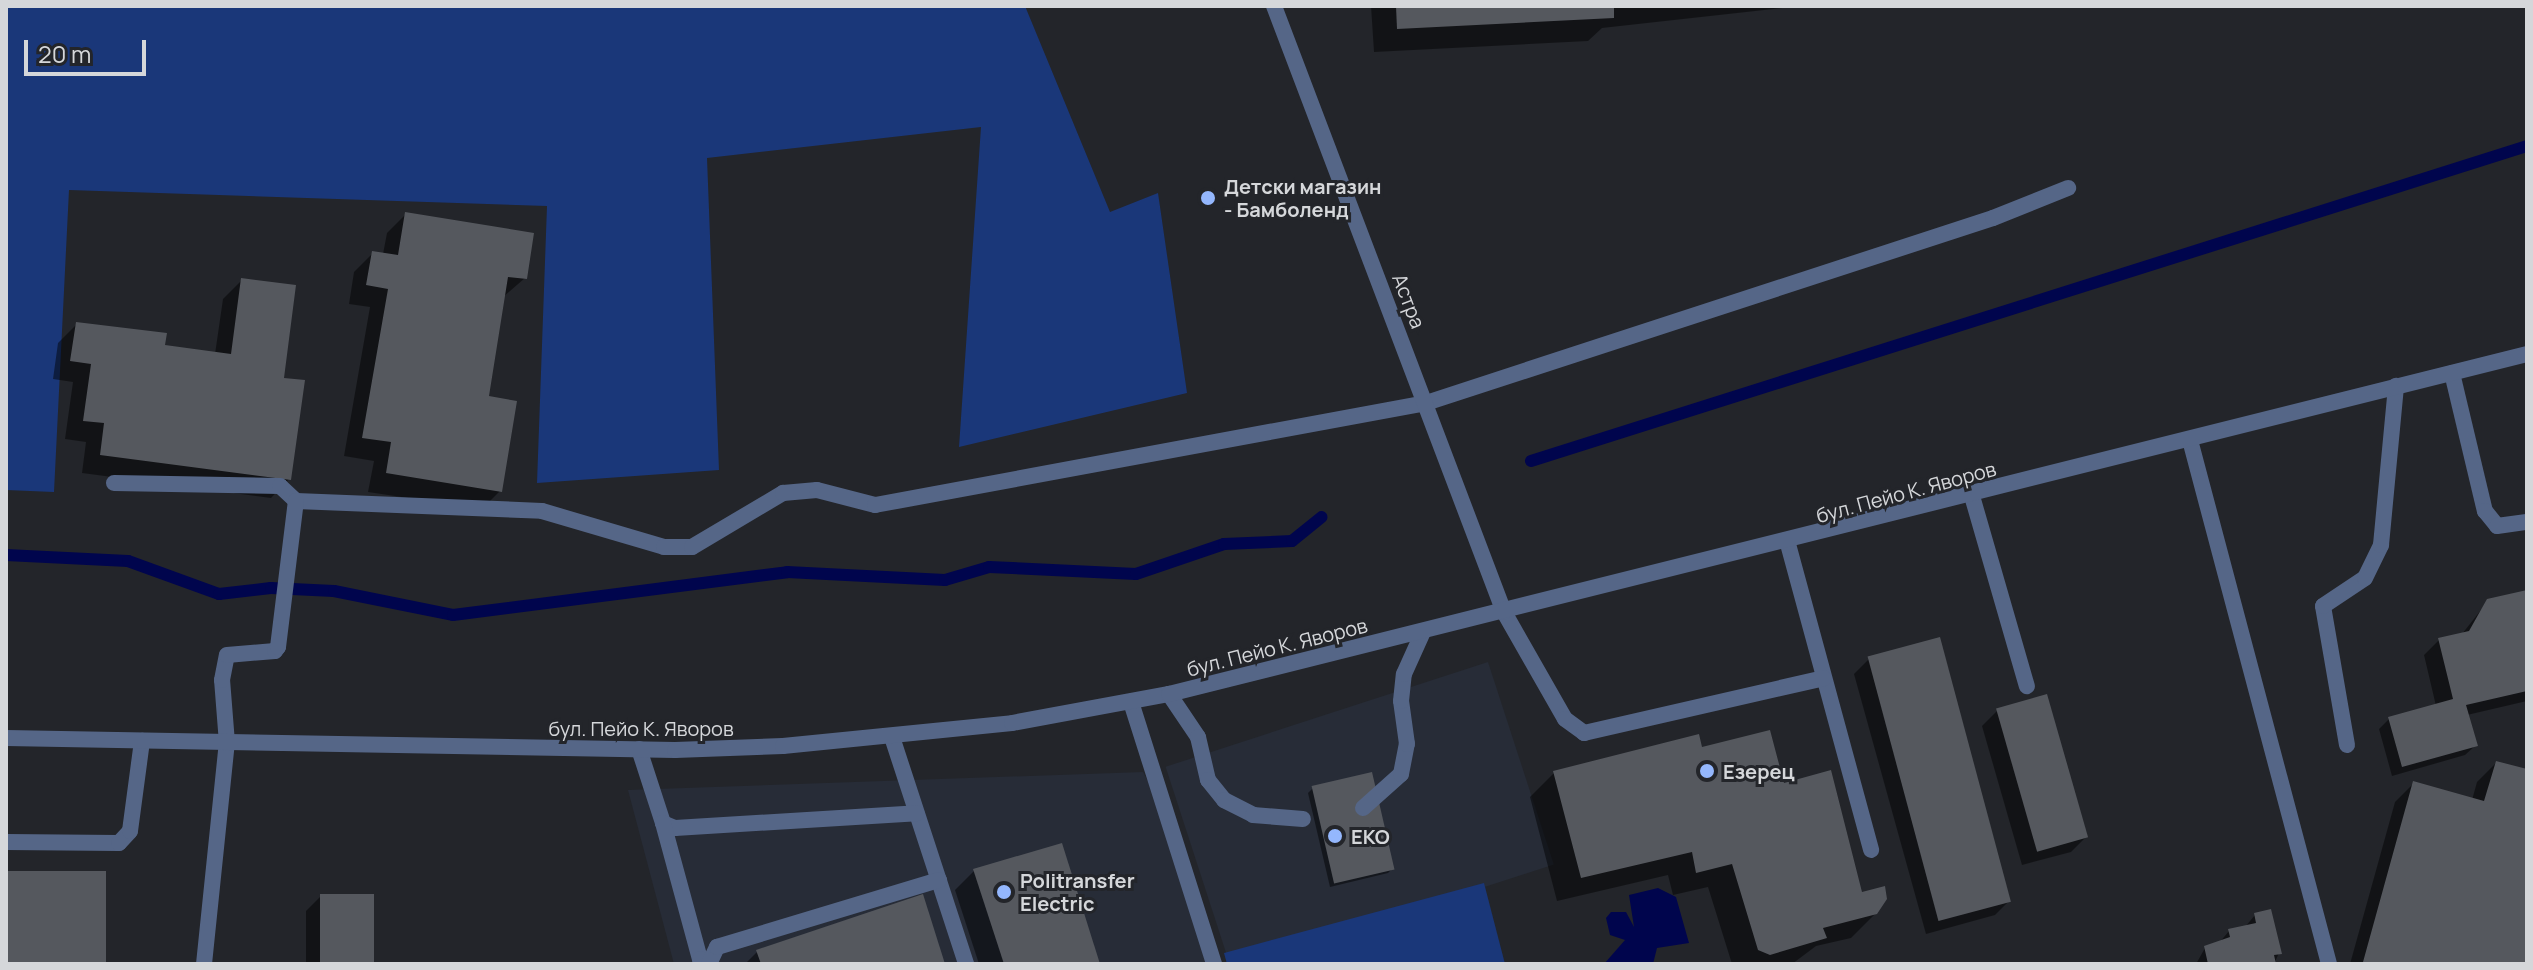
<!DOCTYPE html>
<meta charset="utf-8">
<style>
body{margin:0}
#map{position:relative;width:2533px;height:970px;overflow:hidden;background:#23252a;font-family:Manrope,sans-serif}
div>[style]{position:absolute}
.built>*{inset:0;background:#272c37;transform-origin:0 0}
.green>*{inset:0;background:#1a3779}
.water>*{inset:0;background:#00054d}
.shadow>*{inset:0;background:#0007}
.stream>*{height:12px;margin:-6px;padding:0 6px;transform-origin:6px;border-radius:6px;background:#00054d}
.building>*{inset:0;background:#55585e;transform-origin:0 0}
.service>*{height:16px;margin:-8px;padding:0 8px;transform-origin:8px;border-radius:8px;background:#556687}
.minor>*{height:16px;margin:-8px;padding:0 8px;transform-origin:8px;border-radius:8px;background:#556687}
.tertiary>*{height:16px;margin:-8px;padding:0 8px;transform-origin:8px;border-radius:8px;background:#556687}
.dots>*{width:22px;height:22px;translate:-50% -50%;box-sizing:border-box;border:4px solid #23252a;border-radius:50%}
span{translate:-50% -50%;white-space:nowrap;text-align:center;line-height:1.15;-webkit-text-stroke:6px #23252a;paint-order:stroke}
.poi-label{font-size:20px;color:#d5d7da;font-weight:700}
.left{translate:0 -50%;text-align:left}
.street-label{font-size:20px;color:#d5d7da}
.frame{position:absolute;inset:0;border:8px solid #d5d7da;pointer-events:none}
.scale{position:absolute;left:24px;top:40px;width:122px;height:36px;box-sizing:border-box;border:4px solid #d5d7da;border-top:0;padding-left:10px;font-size:24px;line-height:28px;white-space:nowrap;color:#d5d7da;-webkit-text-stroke:6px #23252a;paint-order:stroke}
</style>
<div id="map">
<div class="built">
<i style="left:1488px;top:662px;width:213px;height:339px;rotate:72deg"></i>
<i style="clip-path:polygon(1143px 772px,1166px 815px,1213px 964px,674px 964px,628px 790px)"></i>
</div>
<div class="green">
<i style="clip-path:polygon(6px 6px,1025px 6px,1110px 212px,1158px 193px,1187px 393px,959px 447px,981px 127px,707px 158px,719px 470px,537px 483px,547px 206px,69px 190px,54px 492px,6px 490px)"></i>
<i style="clip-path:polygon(1484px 883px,1505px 964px,1227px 964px,1224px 953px)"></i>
</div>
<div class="water">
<i style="clip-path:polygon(1658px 888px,1676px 897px,1689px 943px,1657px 948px,1653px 964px,1604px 964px,1625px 940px,1610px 935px,1606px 918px,1611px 912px,1626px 912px,1634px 927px,1629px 895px)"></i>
</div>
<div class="shadow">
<i style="clip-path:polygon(1371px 6px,1801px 6px,1602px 28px,1588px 41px,1374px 52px)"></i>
<i style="clip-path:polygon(406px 214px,525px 278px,503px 297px,487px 398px,500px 491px,482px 509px,368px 492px,374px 461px,344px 456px,370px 307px,349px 304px,354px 272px,373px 253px,383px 254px,387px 233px)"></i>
<i style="clip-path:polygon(242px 280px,281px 379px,289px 479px,271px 498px,82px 473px,86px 442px,65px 439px,73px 382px,53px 379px,58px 343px,77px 324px,163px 347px,215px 354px,223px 299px)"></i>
<i style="clip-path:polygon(2527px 592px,2527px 701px,2467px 715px,2476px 745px,2465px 755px,2392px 776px,2379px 729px,2389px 719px,2436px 706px,2424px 655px,2439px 640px,2462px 634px,2488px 601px)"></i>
<i style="clip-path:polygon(1869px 659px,2010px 900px,1995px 915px,1926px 934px,1854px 674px)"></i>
<i style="clip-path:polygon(1997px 711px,2086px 837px,2071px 852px,2022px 865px,1982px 726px)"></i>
<i style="clip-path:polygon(1700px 749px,1783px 785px,1876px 913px,1851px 938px,1816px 946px,1792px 964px,1732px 964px,1708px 887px,1673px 895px,1668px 875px,1557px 901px,1530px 797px,1554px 773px)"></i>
<i style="clip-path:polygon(2496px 763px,2527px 771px,2527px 964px,2350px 964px,2395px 802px,2414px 783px,2472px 800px,2477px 782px)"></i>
<i style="clip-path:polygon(1313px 788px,1393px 868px,1388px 873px,1330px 887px,1308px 793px)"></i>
<i style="clip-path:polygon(974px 871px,1098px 964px,979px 964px,955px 890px)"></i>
<i style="clip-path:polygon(321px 896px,371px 964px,306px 964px,306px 911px)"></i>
<i style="clip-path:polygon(2255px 915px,2279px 953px,2274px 964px,2196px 964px,2205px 948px,2219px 943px,2229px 931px,2245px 927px)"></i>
<i style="clip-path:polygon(757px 952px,943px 964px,745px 964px)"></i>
</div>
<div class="stream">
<i style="left:1531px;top:461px;width:1045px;rotate:-17.55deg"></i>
<i style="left:6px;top:555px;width:122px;rotate:2.8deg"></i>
<i style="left:128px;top:561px;width:97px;rotate:19.9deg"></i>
<i style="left:219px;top:594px;width:52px;rotate:-6.6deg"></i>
<i style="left:271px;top:588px;width:63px;rotate:2.7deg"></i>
<i style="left:334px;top:591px;width:121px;rotate:11.4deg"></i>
<i style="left:453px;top:615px;width:337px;rotate:-7.3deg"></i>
<i style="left:787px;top:572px;width:158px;rotate:2.9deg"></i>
<i style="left:945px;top:580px;width:46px;rotate:-16.5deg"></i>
<i style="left:989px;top:567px;width:147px;rotate:2.7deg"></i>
<i style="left:1136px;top:574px;width:93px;rotate:-18.8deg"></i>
<i style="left:1224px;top:544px;width:68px;rotate:-2.5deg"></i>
<i style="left:1292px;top:541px;width:38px;rotate:-39deg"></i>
</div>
<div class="building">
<i style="clip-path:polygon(1396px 6px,1614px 6px,1614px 18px,1397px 29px)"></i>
<i style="clip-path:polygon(405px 212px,534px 233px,527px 279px,508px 277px,489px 396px,517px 401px,502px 492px,386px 473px,391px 442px,362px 438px,388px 289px,366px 285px,372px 251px,398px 255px)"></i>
<i style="clip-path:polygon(241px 278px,296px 285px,284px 378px,305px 380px,291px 480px,100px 455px,104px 423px,83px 421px,91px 364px,70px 361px,76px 322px,167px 333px,165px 345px,231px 354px)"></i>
<i style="clip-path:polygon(2527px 590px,2527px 691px,2466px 705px,2478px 746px,2402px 767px,2388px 717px,2453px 699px,2438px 638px,2469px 631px,2487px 599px)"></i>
<i style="left:1940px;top:637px;width:274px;height:75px;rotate:75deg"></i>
<i style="left:2047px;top:694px;width:149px;height:53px;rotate:74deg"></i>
<i style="clip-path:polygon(1770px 730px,1784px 783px,1831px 770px,1862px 892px,1885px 886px,1887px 899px,1877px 914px,1823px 928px,1827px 938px,1770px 955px,1758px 950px,1732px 864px,1696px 873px,1692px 852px,1581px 878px,1553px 771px,1699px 734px,1702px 747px)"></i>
<i style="clip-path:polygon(2496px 761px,2527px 769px,2527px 964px,2363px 962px,2413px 781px,2484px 801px)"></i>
<i style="left:1372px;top:772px;width:100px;height:62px;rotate:77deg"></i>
<i style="clip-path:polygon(1062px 843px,1100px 964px,1004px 964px,973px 869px)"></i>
<i style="left:6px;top:871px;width:100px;height:93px"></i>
<i style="left:320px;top:894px;width:54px;height:70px"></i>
<i style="clip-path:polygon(923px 894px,945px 964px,761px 964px,756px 950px)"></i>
<i style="clip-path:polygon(2271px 909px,2282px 954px,2274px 955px,2276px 964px,2208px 964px,2204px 946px,2230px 937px,2228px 929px,2256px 923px,2254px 913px)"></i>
</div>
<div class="service">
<i style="left:2452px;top:373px;width:142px;rotate:76.6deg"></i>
<i style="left:2485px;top:511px;width:19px;rotate:51deg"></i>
<i style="left:2497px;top:526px;width:30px;rotate:-8deg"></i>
<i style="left:2190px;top:440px;width:542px;rotate:75.14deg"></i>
<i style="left:1972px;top:496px;width:198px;rotate:73.9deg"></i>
<i style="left:1788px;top:544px;width:317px;rotate:74.8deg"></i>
<i style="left:1504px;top:612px;width:123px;rotate:60.3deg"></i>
<i style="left:1565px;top:719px;width:24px;rotate:36deg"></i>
<i style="left:1584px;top:733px;width:246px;rotate:-12.9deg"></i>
<i style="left:1169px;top:694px;width:52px;rotate:56deg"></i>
<i style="left:1198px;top:737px;width:44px;rotate:76.9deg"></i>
<i style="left:1208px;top:780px;width:26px;rotate:51deg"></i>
<i style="left:1224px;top:800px;width:33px;rotate:27deg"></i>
<i style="left:1253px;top:815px;width:50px;rotate:4.6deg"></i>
<i style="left:1131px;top:702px;width:275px;rotate:72.4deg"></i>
<i style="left:892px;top:737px;width:239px;rotate:71.9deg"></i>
<i style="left:2347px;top:745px;width:141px;rotate:-99.8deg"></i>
<i style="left:2323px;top:606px;width:50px;rotate:-33.7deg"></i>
<i style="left:2365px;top:578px;width:37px;rotate:-64deg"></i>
<i style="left:2381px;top:545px;width:160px;rotate:-84.6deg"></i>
<i style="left:639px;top:749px;width:78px;rotate:72deg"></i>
<i style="left:663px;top:823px;width:13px;rotate:23deg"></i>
<i style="left:675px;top:828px;width:242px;rotate:-3.5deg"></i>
<i style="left:1363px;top:808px;width:51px;rotate:-41.8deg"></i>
<i style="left:1401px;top:774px;width:31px;rotate:-79deg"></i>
<i style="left:1407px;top:744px;width:43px;rotate:-97.9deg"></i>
<i style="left:1401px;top:701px;width:27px;rotate:-84deg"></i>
<i style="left:1404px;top:674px;width:46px;rotate:-65.7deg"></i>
<i style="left:663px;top:823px;width:141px;rotate:74.8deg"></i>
<i style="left:700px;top:959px;width:9px;rotate:21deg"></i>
<i style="left:6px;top:842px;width:113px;rotate:0.5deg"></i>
<i style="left:119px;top:843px;width:16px;rotate:-47deg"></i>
<i style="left:130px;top:831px;width:91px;rotate:-82.4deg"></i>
<i style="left:204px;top:964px;width:222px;rotate:-84.1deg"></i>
<i style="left:709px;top:964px;width:19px;rotate:-65deg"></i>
<i style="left:717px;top:947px;width:232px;rotate:-16.8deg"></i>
</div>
<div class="minor">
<i style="left:114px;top:483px;width:166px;rotate:1deg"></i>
<i style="left:280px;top:486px;width:22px;rotate:43deg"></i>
<i style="left:296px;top:501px;width:246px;rotate:2.3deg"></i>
<i style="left:542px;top:511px;width:127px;rotate:16.4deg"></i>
<i style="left:664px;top:547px;width:28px"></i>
<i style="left:692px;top:547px;width:106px;rotate:-30.7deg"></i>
<i style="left:783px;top:493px;width:34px;rotate:-5deg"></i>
<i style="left:817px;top:490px;width:60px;rotate:14.5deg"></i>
<i style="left:875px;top:505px;width:560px;rotate:-10.49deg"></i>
<i style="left:1426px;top:403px;width:596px;rotate:-18.07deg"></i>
<i style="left:1993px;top:218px;width:81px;rotate:-21.8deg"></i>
<i style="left:227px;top:743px;width:63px;rotate:-94.5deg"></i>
<i style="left:222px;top:680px;width:25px;rotate:-79deg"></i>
<i style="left:227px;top:655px;width:48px;rotate:-4.8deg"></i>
<i style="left:275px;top:651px;width:5px;rotate:-53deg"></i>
<i style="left:278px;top:647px;width:147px;rotate:-83deg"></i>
</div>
<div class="tertiary">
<i style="left:1274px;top:6px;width:648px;rotate:69.22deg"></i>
<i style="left:6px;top:738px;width:669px;rotate:1.03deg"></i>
<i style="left:675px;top:750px;width:108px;rotate:-2.1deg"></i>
<i style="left:783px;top:746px;width:230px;rotate:-5.7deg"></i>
<i style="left:1012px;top:723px;width:160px;rotate:-10.5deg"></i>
<i style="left:1169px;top:694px;width:1400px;rotate:-14.06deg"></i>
</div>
<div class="dots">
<i style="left:1208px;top:198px;background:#94b7fd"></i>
<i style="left:1707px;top:771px;background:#94b7fd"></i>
<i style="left:1335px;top:836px;background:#94b7fd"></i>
<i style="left:1004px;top:892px;background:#94b7fd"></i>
</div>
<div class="poi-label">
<span class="left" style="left:1224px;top:198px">Детски магазин<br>- Бамболенд</span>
<span class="left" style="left:1723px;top:771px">Езерец</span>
<span class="left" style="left:1351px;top:836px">EKO</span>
<span class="left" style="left:1020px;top:892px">Politransfer<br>Electric</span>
</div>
<div class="street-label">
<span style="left:1409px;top:301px;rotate:69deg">Астра</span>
<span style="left:1906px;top:492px;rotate:-15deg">бул. Пейо К. Яворов</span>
<span style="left:1277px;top:647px;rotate:-14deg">бул. Пейо К. Яворов</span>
<span style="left:641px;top:728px">бул. Пейо К. Яворов</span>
</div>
<div class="frame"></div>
<div class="scale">20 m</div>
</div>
